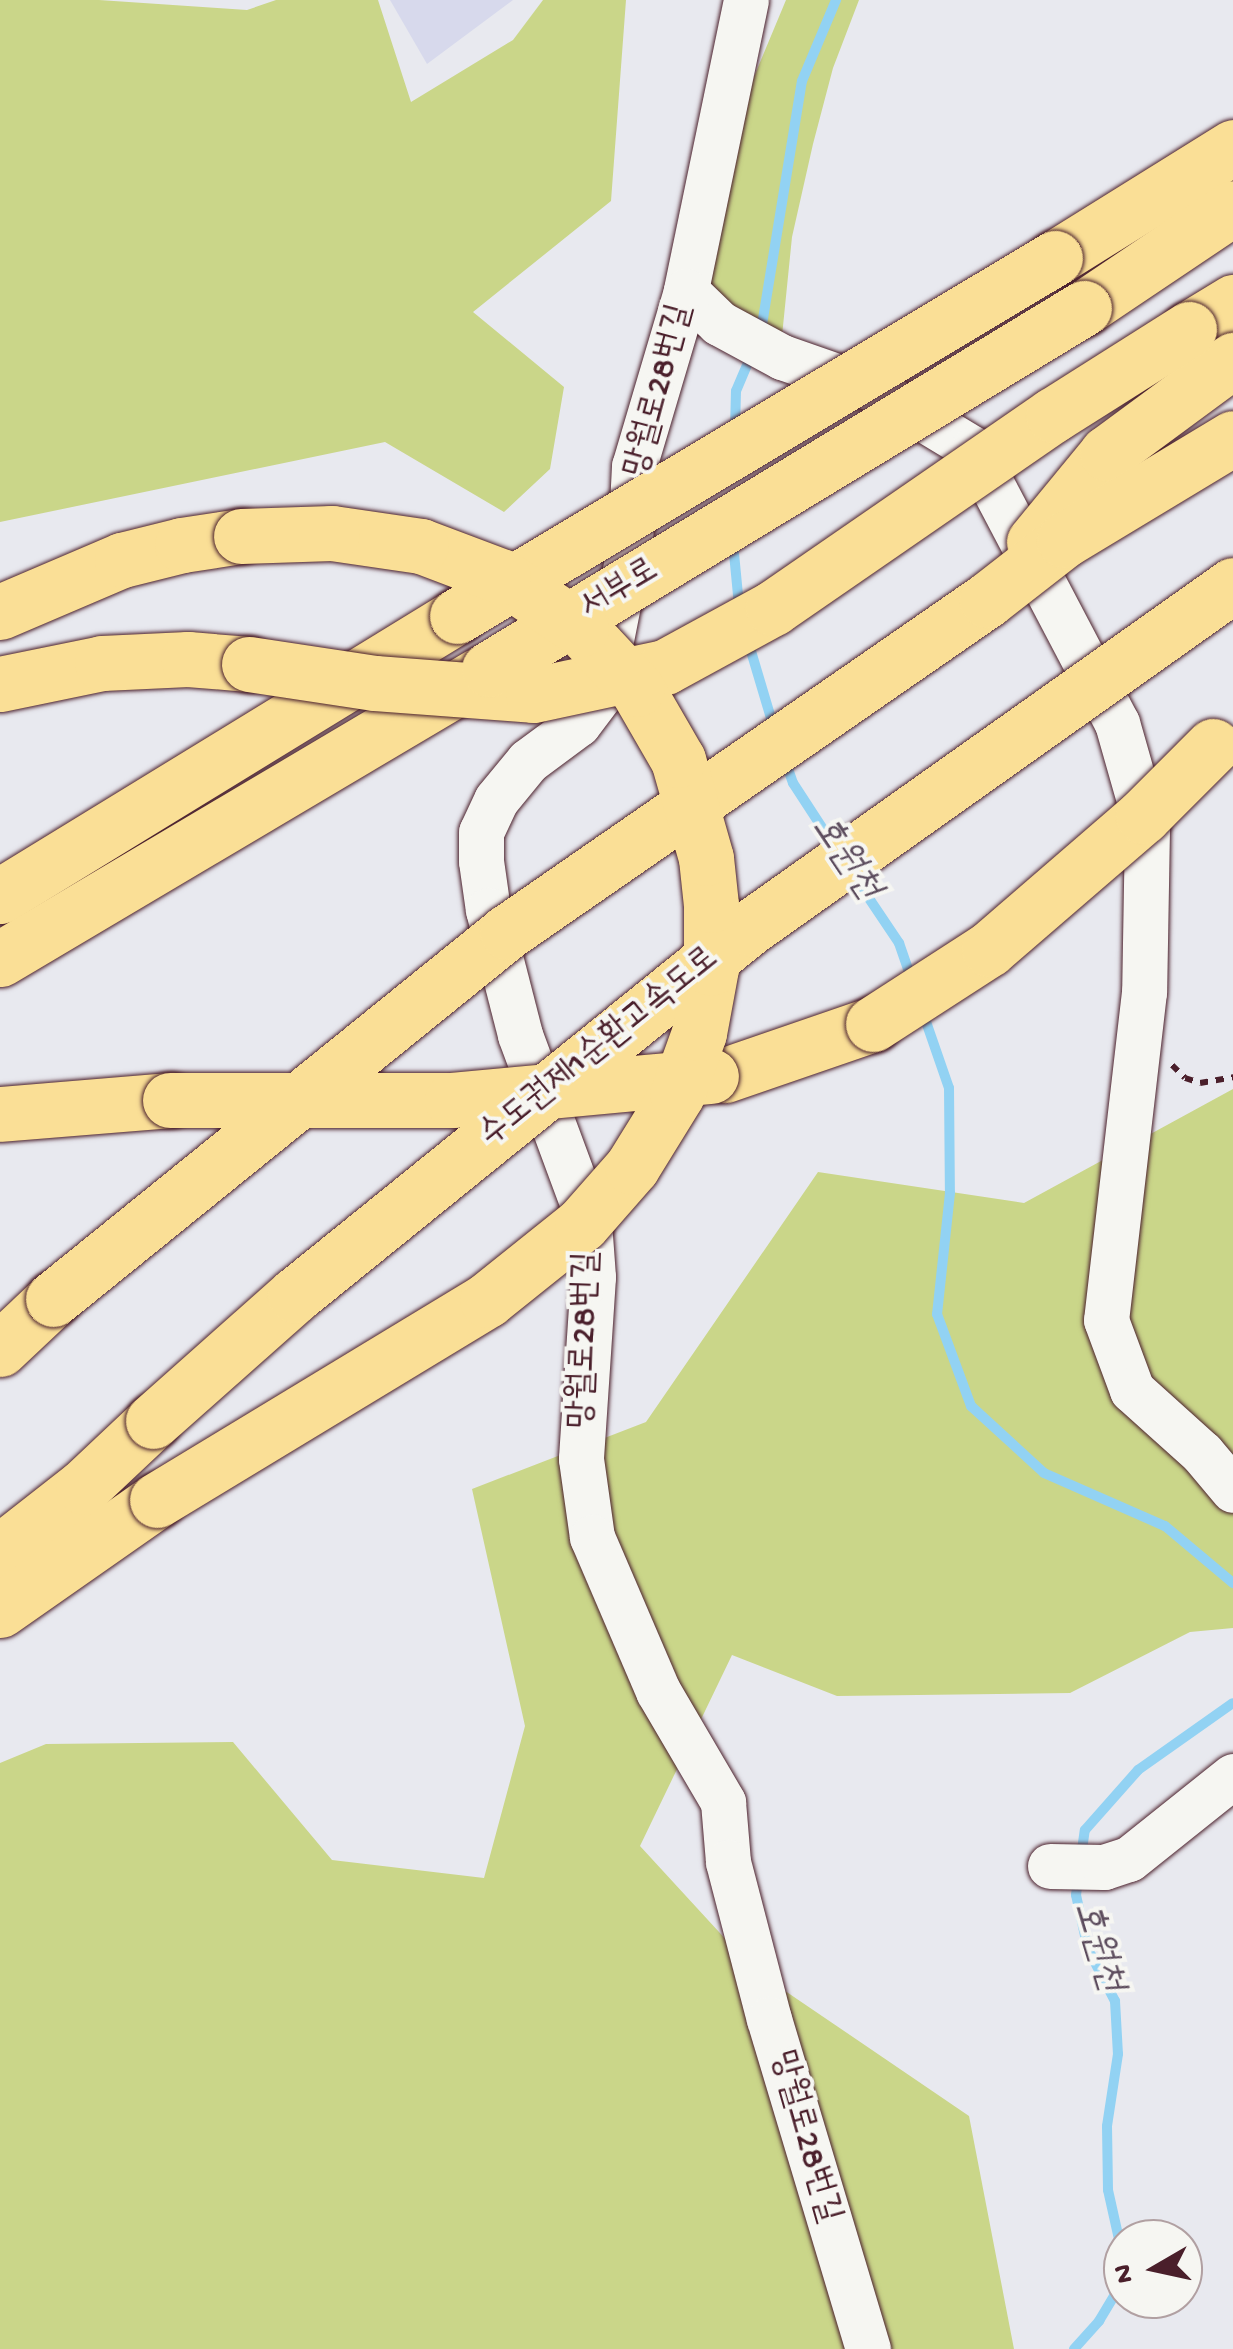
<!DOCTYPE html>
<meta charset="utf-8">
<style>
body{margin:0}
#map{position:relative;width:1233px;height:2349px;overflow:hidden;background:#e8e9ef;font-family:"Gochi Hand","Poor Story",sans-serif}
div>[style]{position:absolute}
.built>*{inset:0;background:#d7d9ec}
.green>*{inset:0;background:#cad689}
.stream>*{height:10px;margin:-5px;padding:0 5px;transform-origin:5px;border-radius:5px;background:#92d2f3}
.path>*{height:6px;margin-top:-3px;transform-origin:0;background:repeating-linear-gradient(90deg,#4a1f2b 0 8px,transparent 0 16px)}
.roads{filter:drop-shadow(0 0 2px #4a1f2b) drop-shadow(0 0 2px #4a1f2b)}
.minor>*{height:45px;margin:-22.5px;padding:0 22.5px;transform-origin:22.5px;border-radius:22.5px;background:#f6f6f2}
.highway>*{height:55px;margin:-27.5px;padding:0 27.5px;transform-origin:27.5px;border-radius:27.5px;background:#fadf96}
.bridges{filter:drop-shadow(0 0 2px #4a1f2b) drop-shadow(0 0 2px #4a1f2b)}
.highway-bridge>*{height:55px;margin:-27.5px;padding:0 27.5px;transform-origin:27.5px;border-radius:27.5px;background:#fadf96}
span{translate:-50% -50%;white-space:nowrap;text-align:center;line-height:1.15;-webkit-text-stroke:8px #f6f6f2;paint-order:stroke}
.street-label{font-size:35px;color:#4a1f2b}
.water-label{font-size:38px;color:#5c4c5d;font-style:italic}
.north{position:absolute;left:1103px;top:2219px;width:100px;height:100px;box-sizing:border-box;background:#f6f6f2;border:2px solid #b1a0a2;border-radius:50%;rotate:261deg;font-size:28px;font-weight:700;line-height:40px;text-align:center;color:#4a1f2b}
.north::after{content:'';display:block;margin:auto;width:35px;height:45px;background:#4a1f2b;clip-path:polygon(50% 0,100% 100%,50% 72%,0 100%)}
</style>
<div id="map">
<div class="built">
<i style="clip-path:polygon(390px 0,513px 0,427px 64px)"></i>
</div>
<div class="green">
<i style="clip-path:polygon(0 0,99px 0,247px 10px,276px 0,378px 0,411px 102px,513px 40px,543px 0,626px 0,611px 201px,473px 312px,564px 387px,550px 469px,504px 512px,385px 442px,0 522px)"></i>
<i style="clip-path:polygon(786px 0,859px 0,833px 68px,813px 144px,792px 237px,782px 336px,704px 291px,746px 96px)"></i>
<i style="clip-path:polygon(1233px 1089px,1233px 1628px,1190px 1632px,1070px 1693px,837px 1696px,732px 1655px,640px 1846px,753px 1969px,969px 2116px,1014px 2349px,0 2349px,0 1763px,46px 1744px,233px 1742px,332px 1860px,484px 1878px,525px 1726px,472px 1489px,646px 1422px,818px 1172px,1024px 1203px)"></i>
</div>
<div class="stream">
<i style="left:761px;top:331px;width:253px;rotate:-80.7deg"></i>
<i style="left:802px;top:81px;width:88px;rotate:-67.2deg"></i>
<i style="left:735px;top:431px;width:40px;rotate:-88.6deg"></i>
<i style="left:736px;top:391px;width:43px;rotate:-67deg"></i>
<i style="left:733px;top:543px;width:62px;rotate:84.5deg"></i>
<i style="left:748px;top:641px;width:88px;rotate:73.4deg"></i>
<i style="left:785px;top:760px;width:24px;rotate:71deg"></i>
<i style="left:793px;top:783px;width:79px;rotate:56.9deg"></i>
<i style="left:854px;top:876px;width:81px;rotate:56.1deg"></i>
<i style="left:899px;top:943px;width:37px;rotate:71deg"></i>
<i style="left:923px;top:1013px;width:79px;rotate:70.9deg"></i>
<i style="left:949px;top:1088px;width:105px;rotate:89.5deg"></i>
<i style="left:950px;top:1193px;width:122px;rotate:96.1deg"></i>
<i style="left:937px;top:1314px;width:98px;rotate:69.7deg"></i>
<i style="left:971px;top:1406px;width:99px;rotate:42.5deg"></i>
<i style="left:1044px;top:1473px;width:132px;rotate:23.7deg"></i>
<i style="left:1165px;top:1526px;width:89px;rotate:40deg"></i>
<i style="left:1081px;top:1857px;width:27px;rotate:-82deg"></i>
<i style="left:1085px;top:1830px;width:80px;rotate:-48.5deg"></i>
<i style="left:1138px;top:1770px;width:116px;rotate:-35.2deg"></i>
<i style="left:1078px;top:1879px;width:16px;rotate:97deg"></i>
<i style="left:1076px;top:1895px;width:55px;rotate:77.5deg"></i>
<i style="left:1088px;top:1949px;width:59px;rotate:62.6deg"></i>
<i style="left:1115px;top:2001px;width:53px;rotate:86.8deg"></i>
<i style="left:1118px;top:2054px;width:73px;rotate:98.7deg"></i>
<i style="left:1107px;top:2126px;width:64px;rotate:89.1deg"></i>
<i style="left:1108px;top:2190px;width:69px;rotate:77.4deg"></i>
<i style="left:1074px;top:2349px;width:38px;rotate:-48deg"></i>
<i style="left:1099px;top:2321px;width:47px;rotate:-59deg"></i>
</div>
<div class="path">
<i style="left:1172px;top:1065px;width:18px;rotate:45deg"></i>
<i style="left:1185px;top:1078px;width:16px;rotate:18deg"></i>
<i style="left:1200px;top:1083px;width:34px;rotate:-10deg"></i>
</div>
<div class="roads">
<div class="minor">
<i style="left:746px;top:0;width:297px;rotate:101.7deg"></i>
<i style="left:686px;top:291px;width:183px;rotate:106.5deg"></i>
<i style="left:634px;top:466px;width:78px;rotate:92.9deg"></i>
<i style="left:630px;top:544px;width:154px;rotate:101.2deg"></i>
<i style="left:600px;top:695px;width:36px;rotate:127deg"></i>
<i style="left:578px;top:724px;width:62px;rotate:143.5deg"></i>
<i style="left:528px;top:761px;width:50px;rotate:129.4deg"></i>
<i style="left:496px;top:800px;width:35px;rotate:115deg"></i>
<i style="left:481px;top:832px;width:29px;rotate:90deg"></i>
<i style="left:481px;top:861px;width:49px;rotate:81.9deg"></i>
<i style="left:488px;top:910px;width:129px;rotate:75.6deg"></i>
<i style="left:520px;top:1035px;width:199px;rotate:69.7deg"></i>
<i style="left:589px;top:1222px;width:55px;rotate:85.8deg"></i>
<i style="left:593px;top:1277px;width:182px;rotate:93.8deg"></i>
<i style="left:581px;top:1459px;width:79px;rotate:82deg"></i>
<i style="left:592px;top:1537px;width:168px;rotate:66.8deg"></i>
<i style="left:658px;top:1691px;width:129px;rotate:59.6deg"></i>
<i style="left:723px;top:1802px;width:60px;rotate:85.2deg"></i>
<i style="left:728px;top:1862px;width:162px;rotate:75.4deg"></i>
<i style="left:769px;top:2019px;width:345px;rotate:73.3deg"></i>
<i style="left:686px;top:291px;width:46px;rotate:44.1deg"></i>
<i style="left:719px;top:323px;width:72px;rotate:28.4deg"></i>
<i style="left:782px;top:357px;width:97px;rotate:19.2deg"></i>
<i style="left:874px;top:389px;width:116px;rotate:31.2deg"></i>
<i style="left:973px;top:449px;width:310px;rotate:62.3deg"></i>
<i style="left:1117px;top:723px;width:109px;rotate:74.1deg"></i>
<i style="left:1147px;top:828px;width:164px;rotate:91deg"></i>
<i style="left:1144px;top:992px;width:330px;rotate:96.6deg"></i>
<i style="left:1106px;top:1320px;width:75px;rotate:69.6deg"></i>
<i style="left:1132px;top:1390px;width:94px;rotate:42deg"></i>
<i style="left:1202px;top:1453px;width:48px;rotate:50deg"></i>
<i style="left:1050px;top:1866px;width:54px;rotate:1.1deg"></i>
<i style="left:1104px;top:1867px;width:26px;rotate:-18deg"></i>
<i style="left:1129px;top:1859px;width:133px;rotate:-38.6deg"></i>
</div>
<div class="highway">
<i style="left:1055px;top:258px;width:210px;rotate:-31.9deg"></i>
<i style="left:1084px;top:308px;width:179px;rotate:-33.9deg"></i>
<i style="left:1189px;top:329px;width:52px;rotate:-31.5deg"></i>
<i style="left:0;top:612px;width:133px;rotate:-23.1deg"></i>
<i style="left:122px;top:560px;width:62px;rotate:-14deg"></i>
<i style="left:182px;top:545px;width:60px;rotate:-8.7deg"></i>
<i style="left:0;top:684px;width:104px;rotate:-11.6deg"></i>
<i style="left:102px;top:663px;width:86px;rotate:-2.7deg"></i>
<i style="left:188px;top:659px;width:61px;rotate:4.7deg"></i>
<i style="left:0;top:896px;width:536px;rotate:-31.5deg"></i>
<i style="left:0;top:959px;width:557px;rotate:-30.66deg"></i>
<i style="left:725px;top:1075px;width:157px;rotate:-19deg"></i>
<i style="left:0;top:1114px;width:171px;rotate:-4.7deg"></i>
<i style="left:0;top:1349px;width:73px;rotate:-43.3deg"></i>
<i style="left:0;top:1552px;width:105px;rotate:-38.1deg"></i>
<i style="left:83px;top:1487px;width:96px;rotate:-43.3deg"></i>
<i style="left:0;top:1610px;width:192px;rotate:-35deg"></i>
</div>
</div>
<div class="bridges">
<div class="highway-bridge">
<i style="left:1034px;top:542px;width:115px;rotate:-50.6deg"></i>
<i style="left:1107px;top:453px;width:157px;rotate:-36.4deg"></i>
<i style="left:457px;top:616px;width:697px;rotate:-30.91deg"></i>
<i style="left:249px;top:664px;width:127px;rotate:8.6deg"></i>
<i style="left:375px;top:683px;width:158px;rotate:4.3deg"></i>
<i style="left:533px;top:695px;width:135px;rotate:-12deg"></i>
<i style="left:665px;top:667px;width:123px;rotate:-28.6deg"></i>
<i style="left:773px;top:608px;width:340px;rotate:-34.6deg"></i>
<i style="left:1053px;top:415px;width:161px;rotate:-32.3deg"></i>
<i style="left:489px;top:669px;width:696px;rotate:-31.25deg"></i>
<i style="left:873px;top:1024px;width:138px;rotate:-32.9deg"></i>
<i style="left:989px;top:949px;width:203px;rotate:-40.8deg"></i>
<i style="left:1143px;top:816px;width:99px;rotate:-45deg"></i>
<i style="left:170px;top:1100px;width:282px"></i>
<i style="left:452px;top:1100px;width:260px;rotate:-5.3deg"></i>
<i style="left:53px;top:1299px;width:584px;rotate:-38.95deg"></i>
<i style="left:507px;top:932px;width:584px;rotate:-34.67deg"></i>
<i style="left:987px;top:600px;width:98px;rotate:-37.9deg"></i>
<i style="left:1064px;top:540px;width:197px;rotate:-31.1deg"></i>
<i style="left:153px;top:1421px;width:190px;rotate:-41.6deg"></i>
<i style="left:295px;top:1295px;width:584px;rotate:-38.95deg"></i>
<i style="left:749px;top:928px;width:593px;rotate:-35.32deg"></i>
<i style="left:157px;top:1500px;width:386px;rotate:-31.2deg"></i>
<i style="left:487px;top:1300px;width:122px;rotate:-38.7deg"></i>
<i style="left:582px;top:1224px;width:76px;rotate:-48.7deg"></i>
<i style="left:632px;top:1167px;width:86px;rotate:-58.3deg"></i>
<i style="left:677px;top:1094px;width:65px;rotate:-70.2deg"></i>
<i style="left:699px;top:1033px;width:66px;rotate:-79.5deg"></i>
<i style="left:711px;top:968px;width:63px;rotate:-90deg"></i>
<i style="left:711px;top:905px;width:47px;rotate:-96.1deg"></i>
<i style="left:706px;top:858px;width:102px;rotate:-105.9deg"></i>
<i style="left:678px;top:760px;width:82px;rotate:-120deg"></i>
<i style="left:637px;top:689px;width:82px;rotate:-133deg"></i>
<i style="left:581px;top:629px;width:94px;rotate:-146.3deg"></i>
<i style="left:503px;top:577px;width:88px;rotate:-159.3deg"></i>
<i style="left:421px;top:546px;width:90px;rotate:-171.7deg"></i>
<i style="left:332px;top:533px;width:91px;rotate:178.1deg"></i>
</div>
</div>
<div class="street-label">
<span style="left:660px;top:391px;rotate:-75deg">망월로28번길</span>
<span style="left:620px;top:590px;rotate:-31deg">서부로</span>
<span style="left:600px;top:1048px;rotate:-39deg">수도권제1순환고속도로</span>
<span style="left:586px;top:1340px;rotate:-88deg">망월로28번길</span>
<span style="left:804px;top:2137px;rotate:74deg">망월로28번길</span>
</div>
<div class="water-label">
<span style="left:844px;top:859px;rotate:56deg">호원천</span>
<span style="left:1096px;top:1947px;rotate:73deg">호원천</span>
</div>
<div class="north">N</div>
</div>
